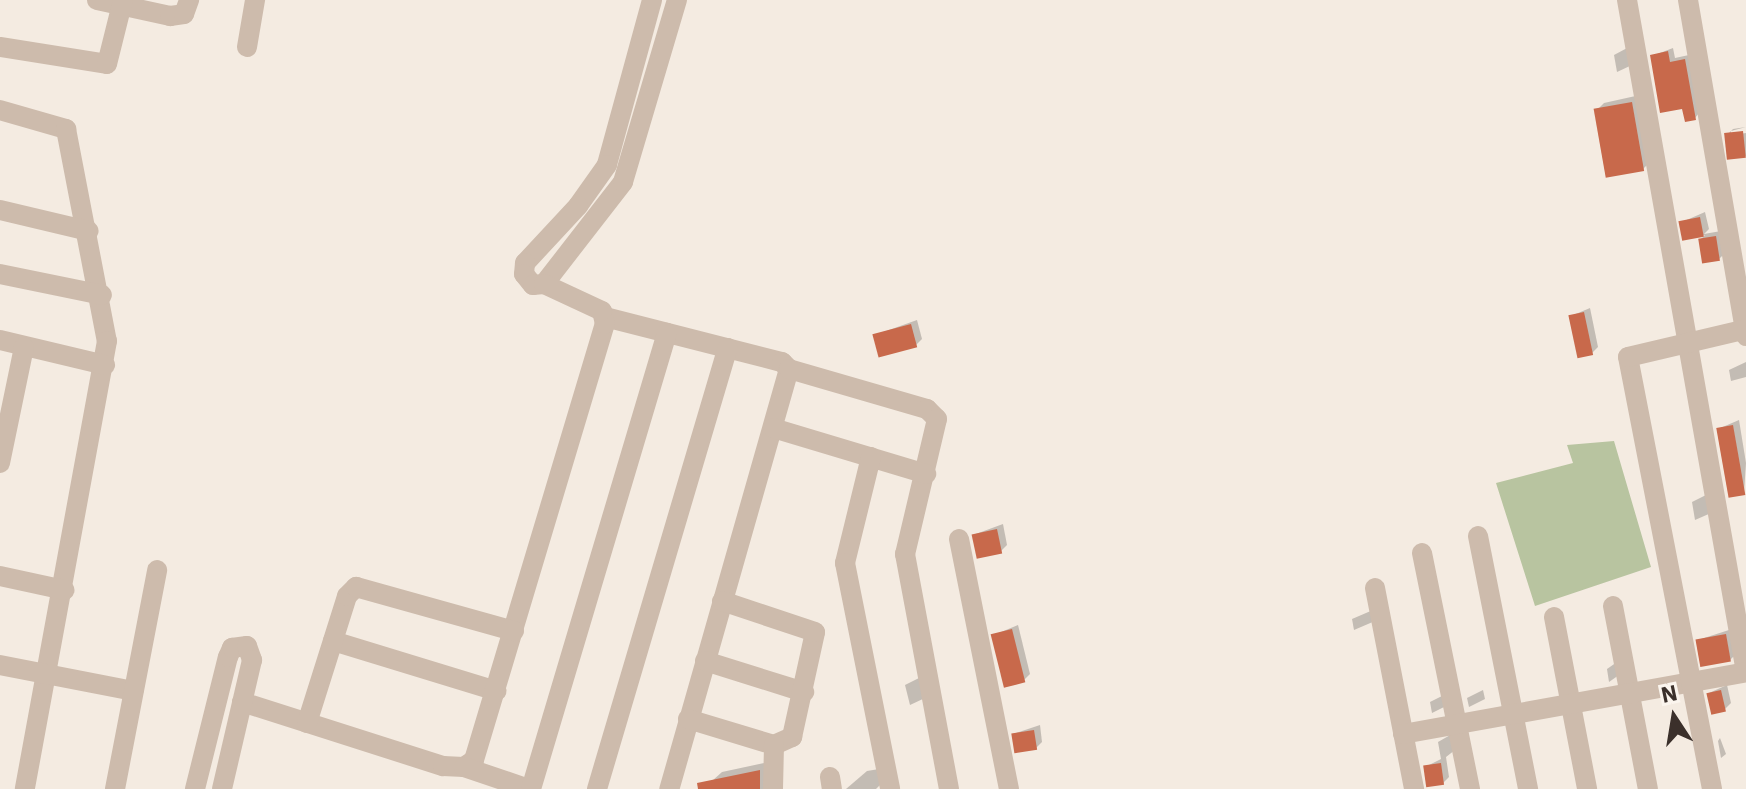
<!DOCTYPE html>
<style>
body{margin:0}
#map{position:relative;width:1746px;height:789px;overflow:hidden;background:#f4ebe1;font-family:"IBM Plex Sans",sans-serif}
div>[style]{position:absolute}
.green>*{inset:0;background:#b8c4a0}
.shadow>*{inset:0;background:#0003}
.building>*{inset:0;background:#c8694b;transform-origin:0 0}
.minor>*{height:20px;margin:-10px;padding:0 10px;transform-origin:10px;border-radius:10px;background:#cdbbac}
span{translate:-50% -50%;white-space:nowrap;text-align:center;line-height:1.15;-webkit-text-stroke:7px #fbf5ee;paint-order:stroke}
.north{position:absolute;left:1634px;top:677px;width:80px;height:80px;-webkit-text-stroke:6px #fbf5ee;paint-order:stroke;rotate:348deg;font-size:22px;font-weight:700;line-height:32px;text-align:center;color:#3b302b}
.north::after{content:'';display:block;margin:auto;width:28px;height:36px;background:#3b302b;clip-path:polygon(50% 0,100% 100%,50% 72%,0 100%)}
</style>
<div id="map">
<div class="green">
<i style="clip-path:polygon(1614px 441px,1651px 567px,1535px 606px,1496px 483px,1573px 463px,1567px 445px)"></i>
</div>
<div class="shadow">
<i style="clip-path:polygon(1629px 47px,1632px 65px,1617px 72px,1614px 55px)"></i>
<i style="clip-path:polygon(1673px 48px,1675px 58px,1689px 55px,1699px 113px,1695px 118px,1652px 56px)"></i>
<i style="clip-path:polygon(1640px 95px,1651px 161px,1643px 169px,1596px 111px,1604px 103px)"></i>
<i style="clip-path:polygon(1746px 127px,1731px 131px,1731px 135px,1746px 133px,1746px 156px,1731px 158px,1727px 135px,1733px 129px)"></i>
<i style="clip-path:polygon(1705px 212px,1709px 229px,1704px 234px,1721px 231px,1725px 253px,1719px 259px,1701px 239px,1705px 235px,1685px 239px,1682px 222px)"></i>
<i style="clip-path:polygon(1590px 308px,1598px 347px,1592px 353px,1571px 316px)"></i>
<i style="clip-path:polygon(917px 320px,922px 339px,916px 345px,875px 335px)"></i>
<i style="clip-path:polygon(1746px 362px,1746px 377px,1731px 381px,1729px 370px)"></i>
<i style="clip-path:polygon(1739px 420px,1746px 463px,1744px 493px,1718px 429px)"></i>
<i style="clip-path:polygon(1708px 494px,1711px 513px,1695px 520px,1692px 502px)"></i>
<i style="clip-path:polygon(1003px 524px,1007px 545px,1001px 551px,973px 535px)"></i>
<i style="clip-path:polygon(1373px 610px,1375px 621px,1354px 630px,1352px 619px)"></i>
<i style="clip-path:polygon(1018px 625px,1030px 674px,1024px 680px,994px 635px)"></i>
<i style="clip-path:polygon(1732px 629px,1736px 654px,1730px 660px,1698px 640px)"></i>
<i style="clip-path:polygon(1617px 662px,1619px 675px,1609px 682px,1607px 669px)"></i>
<i style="clip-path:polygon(921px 677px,925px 698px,910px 705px,905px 685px)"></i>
<i style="clip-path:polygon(1727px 685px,1731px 703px,1725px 709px,1709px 693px)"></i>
<i style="clip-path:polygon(1483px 690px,1485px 699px,1469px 707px,1467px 698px)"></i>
<i style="clip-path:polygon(1444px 695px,1446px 706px,1432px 713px,1430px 702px)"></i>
<i style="clip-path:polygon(1040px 725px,1042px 742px,1036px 748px,1013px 734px)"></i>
<i style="clip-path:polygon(1452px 734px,1455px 750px,1446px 757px,1449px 777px,1443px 783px,1425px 767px,1441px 759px,1438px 742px)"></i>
<i style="clip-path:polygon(1720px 738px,1726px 754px,1721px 758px,1718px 741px)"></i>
<i style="clip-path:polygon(769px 762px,775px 789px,714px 789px,712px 781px,722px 772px)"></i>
<i style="clip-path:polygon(879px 769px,882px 783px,876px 789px,846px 789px,867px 771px)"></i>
</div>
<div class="building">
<i style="clip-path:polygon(1668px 51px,1670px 62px,1685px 59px,1696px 120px,1685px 122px,1682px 109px,1660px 113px,1650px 55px)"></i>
<i style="left:1632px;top:102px;width:70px;height:39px;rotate:80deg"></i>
<i style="left:1743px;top:131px;width:27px;height:19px;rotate:84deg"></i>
<i style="left:1700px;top:217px;width:20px;height:22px;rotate:79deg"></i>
<i style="left:1716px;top:236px;width:25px;height:18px;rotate:81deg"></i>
<i style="left:1584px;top:312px;width:44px;height:16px;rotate:78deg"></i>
<i style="left:911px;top:324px;width:24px;height:40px;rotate:75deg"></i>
<i style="left:1733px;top:425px;width:71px;height:17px;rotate:80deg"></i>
<i style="left:997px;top:529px;width:25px;height:26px;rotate:78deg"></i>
<i style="left:1012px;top:629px;width:55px;height:22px;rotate:76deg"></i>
<i style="left:1726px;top:634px;width:28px;height:31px;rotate:80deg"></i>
<i style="left:1721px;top:690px;width:22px;height:15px;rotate:77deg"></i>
<i style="left:1034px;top:730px;width:20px;height:23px;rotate:81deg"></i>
<i style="left:1441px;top:763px;width:22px;height:18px;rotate:82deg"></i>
<i style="clip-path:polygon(760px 770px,760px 789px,698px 789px,697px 783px)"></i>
</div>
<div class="minor">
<i style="left:97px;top:0;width:75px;rotate:12.4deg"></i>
<i style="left:170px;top:16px;width:14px;rotate:-8deg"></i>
<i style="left:184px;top:14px;width:15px;rotate:-70deg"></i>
<i style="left:652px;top:0;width:171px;rotate:105.3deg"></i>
<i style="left:607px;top:165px;width:50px;rotate:125.3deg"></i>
<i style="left:578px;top:206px;width:78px;rotate:132.9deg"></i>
<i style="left:525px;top:263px;width:11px;rotate:95deg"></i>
<i style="left:524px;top:274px;width:14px;rotate:51deg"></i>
<i style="left:533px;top:285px;width:11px;rotate:-5deg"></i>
<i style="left:544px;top:284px;width:129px;rotate:-52.2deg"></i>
<i style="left:623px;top:182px;width:190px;rotate:-73.5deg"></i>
<i style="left:1627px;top:0;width:682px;rotate:79.96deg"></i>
<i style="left:1688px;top:0;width:341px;rotate:80.2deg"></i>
<i style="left:0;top:47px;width:108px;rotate:9deg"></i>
<i style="left:107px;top:64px;width:66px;rotate:-76deg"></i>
<i style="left:247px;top:47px;width:48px;rotate:-80.3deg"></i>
<i style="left:0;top:110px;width:69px;rotate:16.1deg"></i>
<i style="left:66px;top:129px;width:216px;rotate:79.1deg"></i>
<i style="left:107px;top:341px;width:455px;rotate:100.4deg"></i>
<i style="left:0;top:210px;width:91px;rotate:13.3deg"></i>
<i style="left:0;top:274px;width:104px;rotate:11.6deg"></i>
<i style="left:605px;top:317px;width:183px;rotate:14.3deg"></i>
<i style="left:782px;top:362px;width:10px;rotate:45deg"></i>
<i style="left:789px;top:369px;width:437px;rotate:105.9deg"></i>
<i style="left:0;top:340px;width:108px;rotate:13.4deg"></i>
<i style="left:789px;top:369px;width:144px;rotate:16.2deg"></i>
<i style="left:927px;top:409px;width:14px;rotate:45deg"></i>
<i style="left:937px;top:419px;width:139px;rotate:103.3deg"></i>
<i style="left:905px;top:554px;width:239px;rotate:79.4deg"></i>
<i style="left:773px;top:428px;width:160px;rotate:16.7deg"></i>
<i style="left:871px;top:457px;width:109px;rotate:103.8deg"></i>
<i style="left:845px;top:563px;width:230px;rotate:78.7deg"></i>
<i style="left:0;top:463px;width:118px;rotate:-78.3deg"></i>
<i style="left:1478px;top:536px;width:258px;rotate:78.8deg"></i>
<i style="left:959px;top:539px;width:255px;rotate:78.7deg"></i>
<i style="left:1422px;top:553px;width:241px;rotate:78.5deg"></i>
<i style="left:0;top:576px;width:66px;rotate:12.3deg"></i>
<i style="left:1375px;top:588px;width:205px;rotate:79deg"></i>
<i style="left:1613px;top:606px;width:186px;rotate:79.2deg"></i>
<i style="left:1554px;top:617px;width:175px;rotate:79.1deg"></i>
<i style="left:333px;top:641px;width:171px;rotate:17deg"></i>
<i style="left:705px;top:661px;width:104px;rotate:17.4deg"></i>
<i style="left:0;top:665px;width:136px;rotate:11deg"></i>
<i style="left:242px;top:702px;width:211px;rotate:17.7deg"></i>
<i style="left:443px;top:766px;width:21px;rotate:3deg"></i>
<i style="left:464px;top:767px;width:12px;rotate:-35deg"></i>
<i style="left:474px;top:760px;width:455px;rotate:-73.3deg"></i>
<i style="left:605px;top:324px;width:13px;rotate:-103deg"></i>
<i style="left:602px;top:311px;width:64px;rotate:-155deg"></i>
<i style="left:688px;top:719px;width:90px;rotate:16.8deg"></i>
<i style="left:774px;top:745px;width:20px;rotate:-24deg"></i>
<i style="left:792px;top:737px;width:107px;rotate:-77.6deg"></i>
<i style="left:815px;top:632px;width:98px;rotate:-161.6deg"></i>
<i style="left:307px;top:723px;width:133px;rotate:-72.5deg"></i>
<i style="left:347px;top:596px;width:13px;rotate:-45deg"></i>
<i style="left:356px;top:587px;width:164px;rotate:15.6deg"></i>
<i style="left:1403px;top:734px;width:349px;rotate:-10.2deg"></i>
<i style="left:464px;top:767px;width:69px;rotate:18.7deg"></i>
<i style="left:830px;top:777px;width:12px;rotate:81deg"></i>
<i style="left:115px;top:789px;width:223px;rotate:-79.1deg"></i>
<i style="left:195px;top:789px;width:136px;rotate:-76deg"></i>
<i style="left:228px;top:657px;width:10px;rotate:-66deg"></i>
<i style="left:232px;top:648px;width:15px;rotate:-8deg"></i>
<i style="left:247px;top:646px;width:15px;rotate:70deg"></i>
<i style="left:252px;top:660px;width:132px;rotate:103.1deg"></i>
<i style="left:531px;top:789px;width:476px;rotate:-73.4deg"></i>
<i style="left:597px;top:789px;width:460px;rotate:-73.5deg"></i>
<i style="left:773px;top:789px;width:44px;rotate:-88.7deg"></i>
<i style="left:1712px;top:789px;width:440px;rotate:-101deg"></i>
<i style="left:1628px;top:357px;width:121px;rotate:-13.3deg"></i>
</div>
<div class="north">N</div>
</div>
